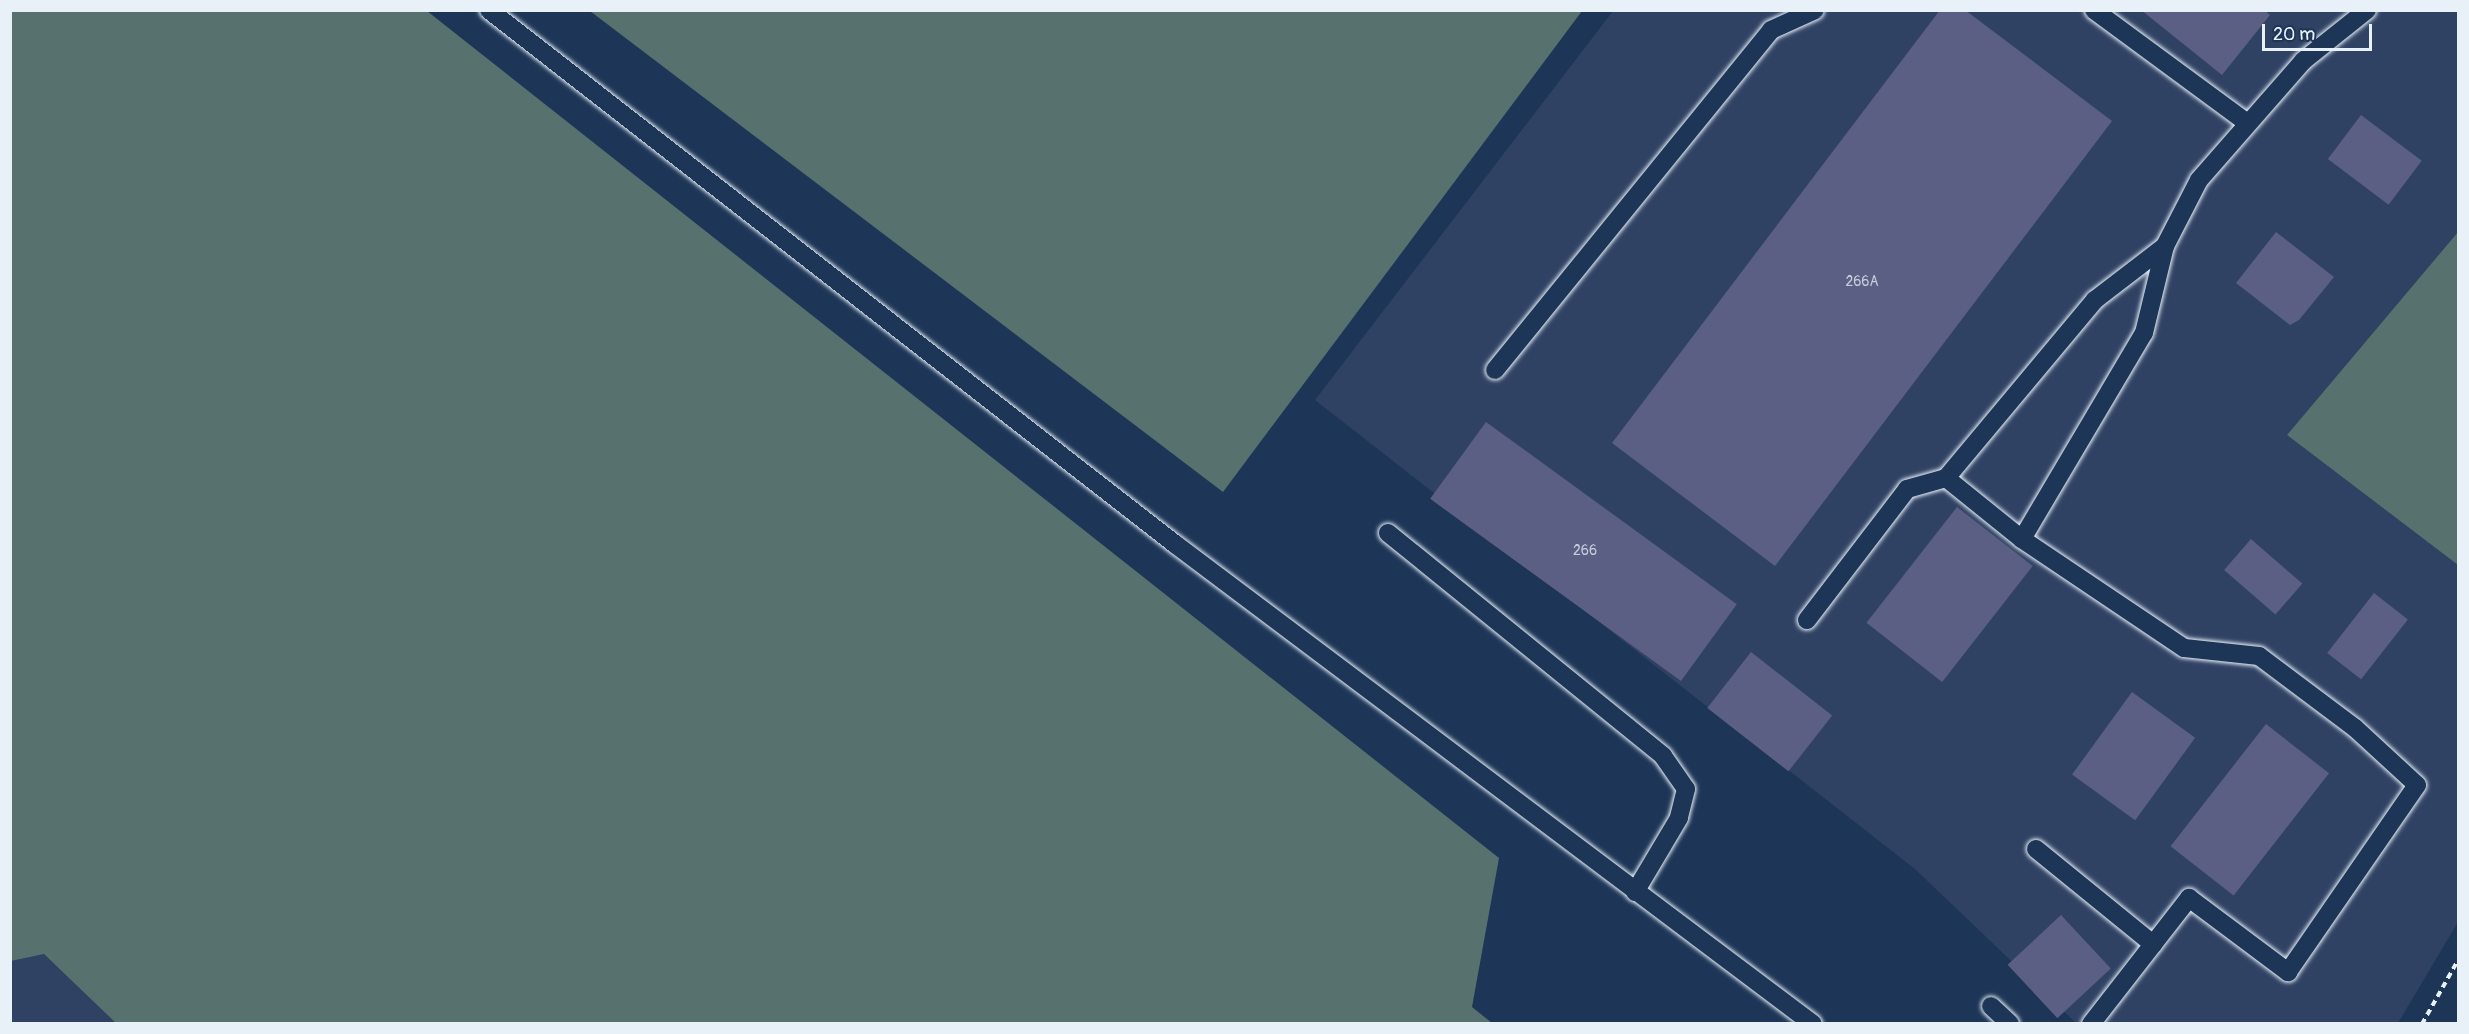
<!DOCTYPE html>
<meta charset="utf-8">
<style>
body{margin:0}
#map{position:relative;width:2469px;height:1034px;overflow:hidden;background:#1d3557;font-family:Pangolin,sans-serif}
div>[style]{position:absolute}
.built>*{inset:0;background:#304264}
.green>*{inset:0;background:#57716e}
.building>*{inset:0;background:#5b5f84;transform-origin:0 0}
.path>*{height:4px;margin-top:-2px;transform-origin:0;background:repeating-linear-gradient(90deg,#e8f1f8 0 6px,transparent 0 10.5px)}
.roads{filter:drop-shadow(0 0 2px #e8f1f8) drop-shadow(0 0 2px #e8f1f8)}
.lane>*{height:18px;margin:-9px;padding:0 9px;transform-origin:9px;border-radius:9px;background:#1d3557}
span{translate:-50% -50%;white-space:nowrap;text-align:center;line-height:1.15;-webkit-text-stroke:5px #1d3557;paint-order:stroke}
.number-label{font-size:14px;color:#c5ccdb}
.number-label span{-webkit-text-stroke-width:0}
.frame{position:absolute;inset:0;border:12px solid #e8f1f8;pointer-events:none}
.scale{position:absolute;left:2262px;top:24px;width:110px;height:27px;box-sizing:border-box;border:3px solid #e8f1f8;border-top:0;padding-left:8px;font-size:18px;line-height:21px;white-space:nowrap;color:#e8f1f8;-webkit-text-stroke:4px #1d3557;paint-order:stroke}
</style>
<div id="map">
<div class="built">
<i style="clip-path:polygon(1613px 11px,2458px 11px,2458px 232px,2287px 435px,2458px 565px,2458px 922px,2398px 1023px,2076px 1023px,1915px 869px,1315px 400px)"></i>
<i style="clip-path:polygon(44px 954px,120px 1024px,11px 1024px,11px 961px)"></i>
</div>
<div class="green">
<i style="clip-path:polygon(11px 10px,427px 11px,1499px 858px,1472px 1007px,1492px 1023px,117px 1024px,44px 954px,11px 961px)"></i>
<i style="clip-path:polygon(590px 11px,1582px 11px,1223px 492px)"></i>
<i style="clip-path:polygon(2458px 232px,2458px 565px,2287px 435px)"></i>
</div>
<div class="building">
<i style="clip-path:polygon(1940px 10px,1965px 10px,2112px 121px,1775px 566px,1612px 443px)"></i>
<i style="clip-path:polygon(2141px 10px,2264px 10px,2270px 15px,2222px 75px)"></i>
<i style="left:2361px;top:115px;width:76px;height:55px;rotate:37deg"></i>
<i style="clip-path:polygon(2276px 232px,2334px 277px,2299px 320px,2290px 325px,2236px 283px)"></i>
<i style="left:1486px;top:422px;width:310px;height:95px;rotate:36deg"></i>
<i style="left:1957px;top:507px;width:96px;height:147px;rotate:38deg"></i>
<i style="left:2251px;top:539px;width:68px;height:41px;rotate:41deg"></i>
<i style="left:2374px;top:593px;width:43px;height:76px;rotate:38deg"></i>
<i style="left:1751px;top:652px;width:103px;height:71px;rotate:38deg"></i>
<i style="left:2132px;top:692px;width:78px;height:102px;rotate:36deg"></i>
<i style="left:2266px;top:724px;width:80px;height:155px;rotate:38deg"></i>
<i style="left:2061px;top:915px;width:73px;height:73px;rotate:47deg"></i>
</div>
<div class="path">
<i style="left:2422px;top:1024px;width:73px;rotate:-60.6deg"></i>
</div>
<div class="roads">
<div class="lane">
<i style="left:489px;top:10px;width:869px;rotate:37.9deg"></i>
<i style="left:1175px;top:544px;width:798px;rotate:36.96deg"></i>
<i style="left:2094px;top:10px;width:190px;rotate:36.4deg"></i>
<i style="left:1495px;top:370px;width:438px;rotate:-50.9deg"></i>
<i style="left:1771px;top:30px;width:48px;rotate:-24.4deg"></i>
<i style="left:1946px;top:478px;width:97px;rotate:38.8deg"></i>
<i style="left:1388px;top:533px;width:354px;rotate:39deg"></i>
<i style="left:1663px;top:756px;width:40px;rotate:55.1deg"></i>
<i style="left:1686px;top:789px;width:30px;rotate:104deg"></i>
<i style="left:1679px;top:818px;width:86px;rotate:120.7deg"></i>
<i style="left:1807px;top:620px;width:165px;rotate:-52.6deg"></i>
<i style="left:1907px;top:489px;width:41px;rotate:-15.8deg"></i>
<i style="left:1946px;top:478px;width:232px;rotate:-50.1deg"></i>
<i style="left:2095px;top:300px;width:88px;rotate:-37.6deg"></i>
<i style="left:2036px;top:849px;width:151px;rotate:39.1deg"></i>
<i style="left:1991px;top:1006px;width:26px;rotate:43deg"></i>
<i style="left:2091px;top:1024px;width:160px;rotate:-52.1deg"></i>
<i style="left:2189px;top:898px;width:124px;rotate:36.8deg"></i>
<i style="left:2288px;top:972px;width:227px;rotate:-55.4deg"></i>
<i style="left:2417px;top:785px;width:84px;rotate:-137.4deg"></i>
<i style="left:2355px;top:728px;width:120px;rotate:-143.1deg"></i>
<i style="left:2259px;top:656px;width:75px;rotate:-173.9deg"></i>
<i style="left:2184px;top:648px;width:195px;rotate:-146.1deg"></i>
<i style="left:2022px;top:539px;width:239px;rotate:-59.4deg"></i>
<i style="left:2144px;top:333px;width:89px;rotate:-76.4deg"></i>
<i style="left:2165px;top:246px;width:74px;rotate:-62.7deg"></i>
<i style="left:2199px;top:180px;width:158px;rotate:-48.8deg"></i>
<i style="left:2303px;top:61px;width:82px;rotate:-38.6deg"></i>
</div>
</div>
<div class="number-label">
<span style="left:1862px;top:282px">266А</span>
<span style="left:1585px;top:551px">266</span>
</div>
<div class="frame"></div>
<div class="scale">20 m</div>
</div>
